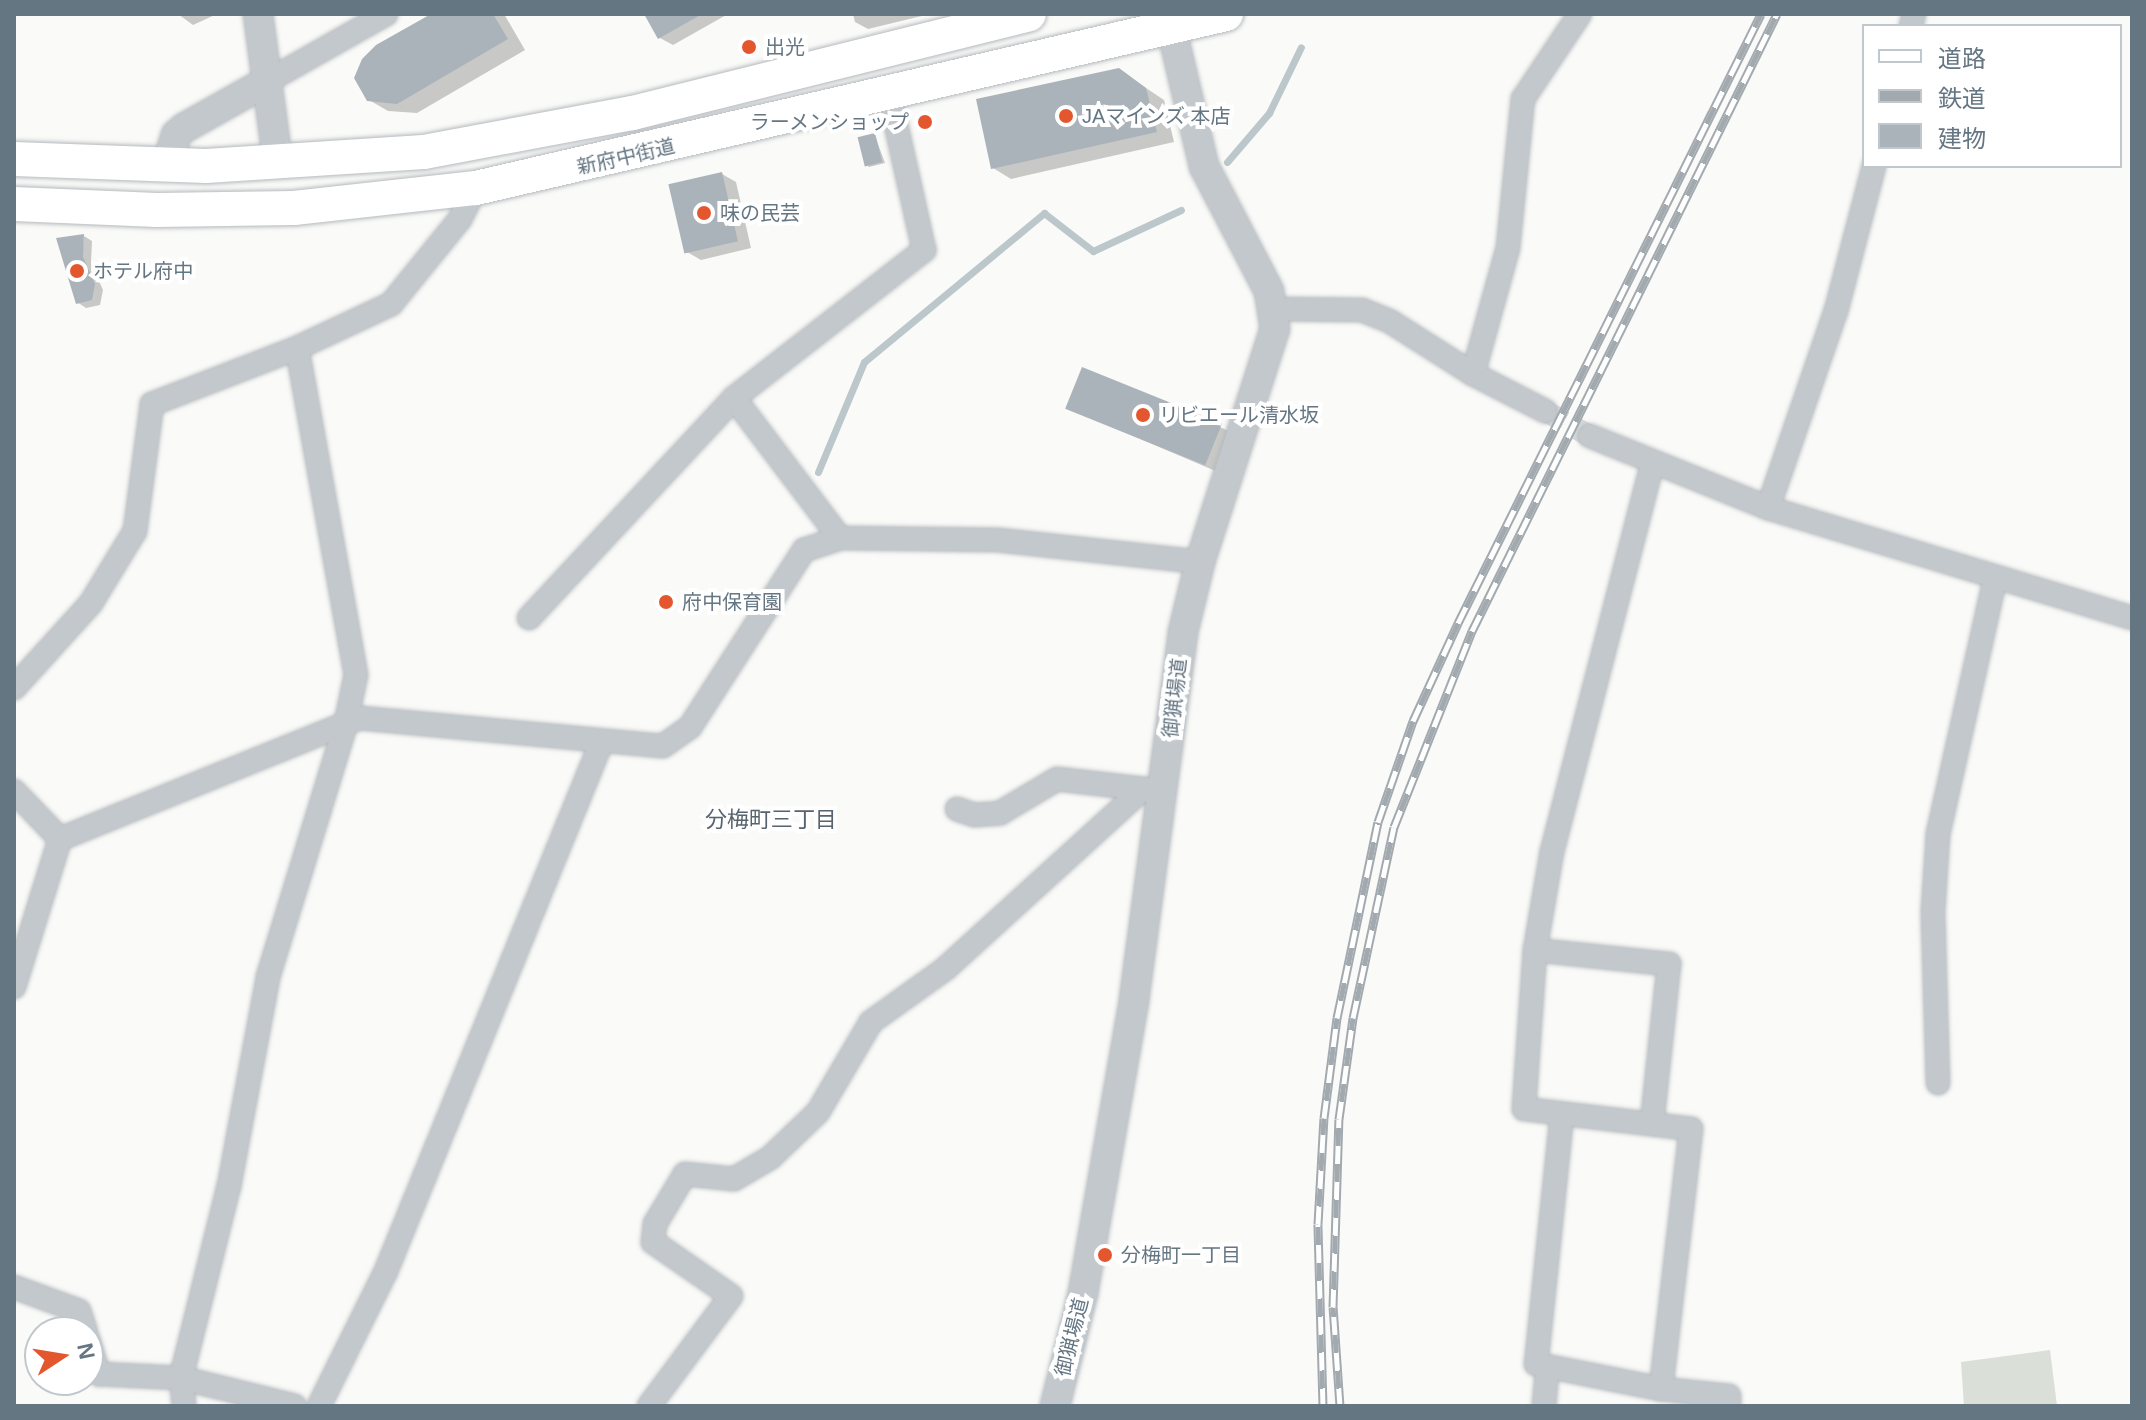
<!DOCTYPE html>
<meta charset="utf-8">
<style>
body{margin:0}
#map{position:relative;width:2146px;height:1420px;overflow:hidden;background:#fafaf8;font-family:Helvetica,"Noto Sans JP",sans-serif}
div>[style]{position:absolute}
.green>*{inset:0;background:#dadfd7}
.shadow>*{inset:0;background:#0003;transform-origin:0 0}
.stream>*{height:7px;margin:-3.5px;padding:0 3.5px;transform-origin:3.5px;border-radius:3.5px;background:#bbc7cb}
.building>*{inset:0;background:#aab3b9;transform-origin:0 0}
.minor-tunnel>*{height:22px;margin-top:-11px;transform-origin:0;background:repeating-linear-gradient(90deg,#d5d9db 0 22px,transparent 0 33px)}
.roads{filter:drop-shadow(0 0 2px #b5babe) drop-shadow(0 0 2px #b5babe)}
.minor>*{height:22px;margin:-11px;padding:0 11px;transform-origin:11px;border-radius:11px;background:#c3c8cc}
.tertiary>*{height:28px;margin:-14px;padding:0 14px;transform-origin:14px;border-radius:14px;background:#c3c8cc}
.primary>*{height:34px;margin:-17px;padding:0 17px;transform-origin:17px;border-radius:17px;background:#fff}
.rail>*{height:9px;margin-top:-4.5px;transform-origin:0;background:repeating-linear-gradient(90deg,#fff 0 18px,#a2aab0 0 36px);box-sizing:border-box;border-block:2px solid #a2aab0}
.dots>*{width:22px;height:22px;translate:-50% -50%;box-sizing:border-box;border:4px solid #fff;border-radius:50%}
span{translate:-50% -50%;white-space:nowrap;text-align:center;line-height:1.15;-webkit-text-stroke:8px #fff;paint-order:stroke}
.poi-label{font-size:20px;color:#657683}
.left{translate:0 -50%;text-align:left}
.right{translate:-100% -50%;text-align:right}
.street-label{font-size:20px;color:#657683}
.neighbourhood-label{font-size:22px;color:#57646e}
.frame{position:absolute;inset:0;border:16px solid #657683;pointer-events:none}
.legend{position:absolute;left:1862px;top:24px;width:260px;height:144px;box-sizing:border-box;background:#fff;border:2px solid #c1c8cd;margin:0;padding:10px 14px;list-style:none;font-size:24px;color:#657683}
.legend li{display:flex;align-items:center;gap:16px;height:40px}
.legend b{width:40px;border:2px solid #c1c8cd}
.north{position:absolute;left:24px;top:1316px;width:80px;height:80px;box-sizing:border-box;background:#fff;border:2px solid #c1c8cd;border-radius:50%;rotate:78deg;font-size:22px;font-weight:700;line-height:32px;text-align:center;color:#657683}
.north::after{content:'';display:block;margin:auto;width:28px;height:36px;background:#e4572e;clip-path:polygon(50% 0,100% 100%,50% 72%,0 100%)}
</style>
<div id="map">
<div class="green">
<i style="clip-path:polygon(2050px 1350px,2057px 1406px,1964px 1406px,1961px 1362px)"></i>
</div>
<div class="shadow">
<i style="clip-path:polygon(178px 14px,217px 14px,193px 25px)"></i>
<i style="clip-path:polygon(435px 14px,504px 14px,525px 50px,417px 113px,388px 111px,369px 100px)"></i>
<i style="clip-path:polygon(646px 14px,728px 14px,673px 45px,660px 38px)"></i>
<i style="clip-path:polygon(853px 14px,930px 14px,868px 29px,855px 22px)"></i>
<i style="clip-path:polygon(1119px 70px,1164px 100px,1174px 142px,1011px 179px,993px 168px)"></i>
<i style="clip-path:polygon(875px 136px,885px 163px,869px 167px,866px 164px)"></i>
<i style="clip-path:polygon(722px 174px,736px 182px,751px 248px,701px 260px,687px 252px)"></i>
<i style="clip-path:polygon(84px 236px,92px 241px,91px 263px,103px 290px,100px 305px,86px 308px,77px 302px)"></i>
<i style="left:1083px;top:369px;width:165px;height:42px;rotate:23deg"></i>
</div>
<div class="stream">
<i style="left:1227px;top:162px;width:65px;rotate:-49.4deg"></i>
<i style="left:1269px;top:113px;width:73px;rotate:-64.1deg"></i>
<i style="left:818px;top:472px;width:119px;rotate:-67.3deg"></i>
<i style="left:864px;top:362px;width:234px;rotate:-39.6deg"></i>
<i style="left:1044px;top:213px;width:62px;rotate:37.8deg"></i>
<i style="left:1093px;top:251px;width:97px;rotate:-25deg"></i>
</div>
<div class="building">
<i style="clip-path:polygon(431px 14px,493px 14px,508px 39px,397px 104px,367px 101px,354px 78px,362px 59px,376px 45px)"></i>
<i style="clip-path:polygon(644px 14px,702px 14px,658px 39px)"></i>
<i style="clip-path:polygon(1119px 68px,1146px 88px,1157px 132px,991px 169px,976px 99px)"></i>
<i style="left:875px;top:133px;width:30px;height:18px;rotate:76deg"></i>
<i style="left:722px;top:172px;width:71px;height:55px;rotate:77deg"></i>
<i style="clip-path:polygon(84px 234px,83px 257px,95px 284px,92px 300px,76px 304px,56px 238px)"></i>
<i style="left:1082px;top:367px;width:151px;height:45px;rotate:22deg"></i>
</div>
<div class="minor-tunnel">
<i style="left:1545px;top:411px;width:51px;rotate:29.1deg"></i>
</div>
<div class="roads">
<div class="minor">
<i style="left:1911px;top:26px;width:12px;rotate:-76deg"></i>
<i style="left:266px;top:82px;width:138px;rotate:-29.5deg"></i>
<i style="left:1274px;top:309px;width:88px;rotate:0.7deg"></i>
<i style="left:1362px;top:310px;width:31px;rotate:22deg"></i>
<i style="left:1391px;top:322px;width:97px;rotate:32.4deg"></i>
<i style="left:1473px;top:374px;width:131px;rotate:-74.5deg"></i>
<i style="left:1508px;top:248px;width:150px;rotate:-84.3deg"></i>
<i style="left:1523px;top:99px;width:102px;rotate:-56.2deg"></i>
<i style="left:1473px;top:374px;width:81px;rotate:27.2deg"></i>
<i style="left:734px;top:398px;width:176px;rotate:52.9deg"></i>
<i style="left:1590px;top:436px;width:192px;rotate:22deg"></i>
<i style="left:1768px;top:508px;width:380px;rotate:16.8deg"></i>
<i style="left:1652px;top:465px;width:399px;rotate:104.5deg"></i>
<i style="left:1552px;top:851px;width:100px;rotate:99.7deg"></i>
<i style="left:1535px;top:950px;width:159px;rotate:94deg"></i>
<i style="left:1524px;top:1109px;width:168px;rotate:6.8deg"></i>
<i style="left:1691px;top:1129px;width:262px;rotate:96.6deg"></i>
<i style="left:1768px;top:508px;width:208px;rotate:-71deg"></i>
<i style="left:1836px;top:311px;width:150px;rotate:-75.3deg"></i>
<i style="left:529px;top:618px;width:301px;rotate:-47deg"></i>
<i style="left:734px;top:398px;width:241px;rotate:-37.9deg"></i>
<i style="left:924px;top:250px;width:160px;rotate:-102.6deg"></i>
<i style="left:14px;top:688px;width:115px;rotate:-47.8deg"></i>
<i style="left:91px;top:603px;width:84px;rotate:-58.6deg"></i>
<i style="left:135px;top:531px;width:128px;rotate:-82.4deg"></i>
<i style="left:152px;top:404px;width:155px;rotate:-21.1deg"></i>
<i style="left:14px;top:791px;width:66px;rotate:46.2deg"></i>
<i style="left:60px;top:839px;width:155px;rotate:107.3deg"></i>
<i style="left:957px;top:809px;width:18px;rotate:19deg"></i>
<i style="left:974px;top:815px;width:26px;rotate:-4deg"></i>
<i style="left:1000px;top:813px;width:66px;rotate:-30.8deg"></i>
<i style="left:1057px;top:779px;width:87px;rotate:6.6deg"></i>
<i style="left:60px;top:839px;width:323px;rotate:-22deg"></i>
<i style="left:360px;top:718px;width:304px;rotate:5.3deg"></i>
<i style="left:663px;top:746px;width:33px;rotate:-35deg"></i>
<i style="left:690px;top:727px;width:211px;rotate:-57.2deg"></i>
<i style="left:804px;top:550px;width:38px;rotate:-18deg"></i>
<i style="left:840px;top:538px;width:158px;rotate:0.7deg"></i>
<i style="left:998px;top:540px;width:203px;rotate:6.2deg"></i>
<i style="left:1535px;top:950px;width:135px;rotate:6deg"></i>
<i style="left:1669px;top:964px;width:161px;rotate:96.1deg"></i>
<i style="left:1938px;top:1083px;width:172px;rotate:-91.7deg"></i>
<i style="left:1933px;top:911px;width:77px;rotate:-86.3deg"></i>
<i style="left:1938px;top:834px;width:262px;rotate:-77.4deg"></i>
<i style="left:1562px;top:1114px;width:251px;rotate:95.9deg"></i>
<i style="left:1536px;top:1364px;width:127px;rotate:11.3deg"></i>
<i style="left:1661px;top:1389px;width:68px;rotate:5.9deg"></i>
<i style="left:1729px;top:1396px;width:10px;rotate:90deg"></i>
<i style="left:14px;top:1287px;width:69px;rotate:20.3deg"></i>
<i style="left:79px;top:1311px;width:22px;rotate:72deg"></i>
<i style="left:88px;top:1339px;width:37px;rotate:73deg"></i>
<i style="left:99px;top:1374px;width:82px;rotate:2.8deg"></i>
<i style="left:181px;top:1378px;width:117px;rotate:13.8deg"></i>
<i style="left:184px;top:1406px;width:28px;rotate:-96deg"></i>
<i style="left:181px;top:1378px;width:198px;rotate:-76deg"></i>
<i style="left:229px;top:1186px;width:213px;rotate:-79.4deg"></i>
<i style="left:268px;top:977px;width:262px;rotate:-72.9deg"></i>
<i style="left:345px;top:727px;width:53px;rotate:-78.1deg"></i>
<i style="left:356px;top:675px;width:332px;rotate:-100.2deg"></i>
<i style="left:297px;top:348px;width:104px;rotate:-25.1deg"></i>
<i style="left:391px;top:304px;width:109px;rotate:-50.9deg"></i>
<i style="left:460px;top:219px;width:35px;rotate:-63deg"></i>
<i style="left:319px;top:1406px;width:151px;rotate:-63.6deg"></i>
<i style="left:386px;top:1271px;width:572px;rotate:-67.83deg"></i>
<i style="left:649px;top:1406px;width:137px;rotate:-53.3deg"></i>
<i style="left:731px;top:1296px;width:95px;rotate:-145.3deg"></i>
<i style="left:653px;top:1242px;width:18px;rotate:-84deg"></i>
<i style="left:655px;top:1224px;width:58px;rotate:-59deg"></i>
<i style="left:685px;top:1174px;width:49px;rotate:5.8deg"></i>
<i style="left:734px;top:1179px;width:42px;rotate:-30.3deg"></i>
<i style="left:770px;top:1158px;width:66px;rotate:-43.8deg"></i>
<i style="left:818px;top:1112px;width:104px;rotate:-59.5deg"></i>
<i style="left:871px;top:1022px;width:91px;rotate:-35.6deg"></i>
<i style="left:945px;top:969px;width:268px;rotate:-42.3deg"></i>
<i style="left:1143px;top:789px;width:20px;rotate:3deg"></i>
<i style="left:1544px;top:1406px;width:37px;rotate:-85deg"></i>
</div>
<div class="tertiary">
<i style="left:258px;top:14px;width:151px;rotate:82.4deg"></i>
<i style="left:166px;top:166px;width:33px;rotate:-72deg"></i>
<i style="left:176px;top:135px;width:11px;rotate:-41deg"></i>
<i style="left:184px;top:128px;width:94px;rotate:-29.3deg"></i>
<i style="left:1055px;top:1406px;width:116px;rotate:-76.1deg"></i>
<i style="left:1083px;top:1293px;width:297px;rotate:-80.1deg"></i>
<i style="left:1134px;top:1000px;width:371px;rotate:-82.4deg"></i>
<i style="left:1183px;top:632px;width:72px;rotate:-76.3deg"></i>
<i style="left:1200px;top:562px;width:245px;rotate:-72.2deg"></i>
<i style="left:1275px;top:329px;width:38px;rotate:-99deg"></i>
<i style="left:1269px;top:291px;width:141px;rotate:-117.5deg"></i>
<i style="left:1204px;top:166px;width:156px;rotate:-103.3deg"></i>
</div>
<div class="primary">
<i style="left:14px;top:159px;width:192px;rotate:2.1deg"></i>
<i style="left:206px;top:166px;width:218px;rotate:-3.7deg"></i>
<i style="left:424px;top:152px;width:213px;rotate:-10.6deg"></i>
<i style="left:633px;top:113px;width:408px;rotate:-14deg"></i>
<i style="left:14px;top:204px;width:143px;rotate:2.4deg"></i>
<i style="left:157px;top:210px;width:137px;rotate:-0.8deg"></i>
<i style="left:294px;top:208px;width:183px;rotate:-6.3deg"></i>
<i style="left:476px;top:188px;width:770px;rotate:-13.06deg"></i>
</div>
</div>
<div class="rail">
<i style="left:1323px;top:1406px;width:182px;rotate:-91.6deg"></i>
<i style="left:1318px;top:1224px;width:106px;rotate:-86.8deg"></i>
<i style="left:1324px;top:1118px;width:101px;rotate:-82.6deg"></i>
<i style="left:1337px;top:1018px;width:200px;rotate:-78.2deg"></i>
<i style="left:1378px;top:822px;width:107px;rotate:-70.9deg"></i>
<i style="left:1413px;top:721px;width:108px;rotate:-65.3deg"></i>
<i style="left:1458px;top:623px;width:680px;rotate:-63.55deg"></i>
<i style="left:1340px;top:1406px;width:99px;rotate:-94deg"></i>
<i style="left:1333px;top:1307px;width:188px;rotate:-88.2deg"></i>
<i style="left:1339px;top:1119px;width:102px;rotate:-82.1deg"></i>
<i style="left:1353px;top:1018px;width:195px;rotate:-77.9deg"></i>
<i style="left:1394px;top:827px;width:211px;rotate:-68.3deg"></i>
<i style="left:1472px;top:631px;width:688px;rotate:-63.7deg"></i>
</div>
<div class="dots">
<i style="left:749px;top:47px;background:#e4572e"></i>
<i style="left:1066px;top:116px;background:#e4572e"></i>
<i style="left:925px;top:122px;background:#e4572e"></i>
<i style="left:704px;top:213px;background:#e4572e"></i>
<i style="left:77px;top:271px;background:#e4572e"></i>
<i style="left:1143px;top:415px;background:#e4572e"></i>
<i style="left:666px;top:602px;background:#e4572e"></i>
<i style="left:1105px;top:1255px;background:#e4572e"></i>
</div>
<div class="poi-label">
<span class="left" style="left:765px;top:47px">出光</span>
<span class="left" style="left:1082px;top:116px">JAマインズ 本店</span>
<span class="right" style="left:909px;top:122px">ラーメンショップ</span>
<span class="left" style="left:720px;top:213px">味の民芸</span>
<span class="left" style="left:93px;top:271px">ホテル府中</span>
<span class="left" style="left:1159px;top:415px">リビエール清水坂</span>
<span class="left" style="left:682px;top:602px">府中保育園</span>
<span class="left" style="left:1121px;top:1255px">分梅町一丁目</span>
</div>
<div class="street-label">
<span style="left:626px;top:157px;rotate:-13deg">新府中街道</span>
<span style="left:1175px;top:698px;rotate:-83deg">御猟場道</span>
<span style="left:1072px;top:1337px;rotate:-76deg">御猟場道</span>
</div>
<div class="neighbourhood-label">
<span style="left:771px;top:820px">分梅町三丁目</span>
</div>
<div class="frame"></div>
<ul class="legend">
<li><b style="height:10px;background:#fff"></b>道路</li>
<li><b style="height:10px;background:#a2aab0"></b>鉄道</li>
<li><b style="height:22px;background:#aab3b9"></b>建物</li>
</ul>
<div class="north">N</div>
</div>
